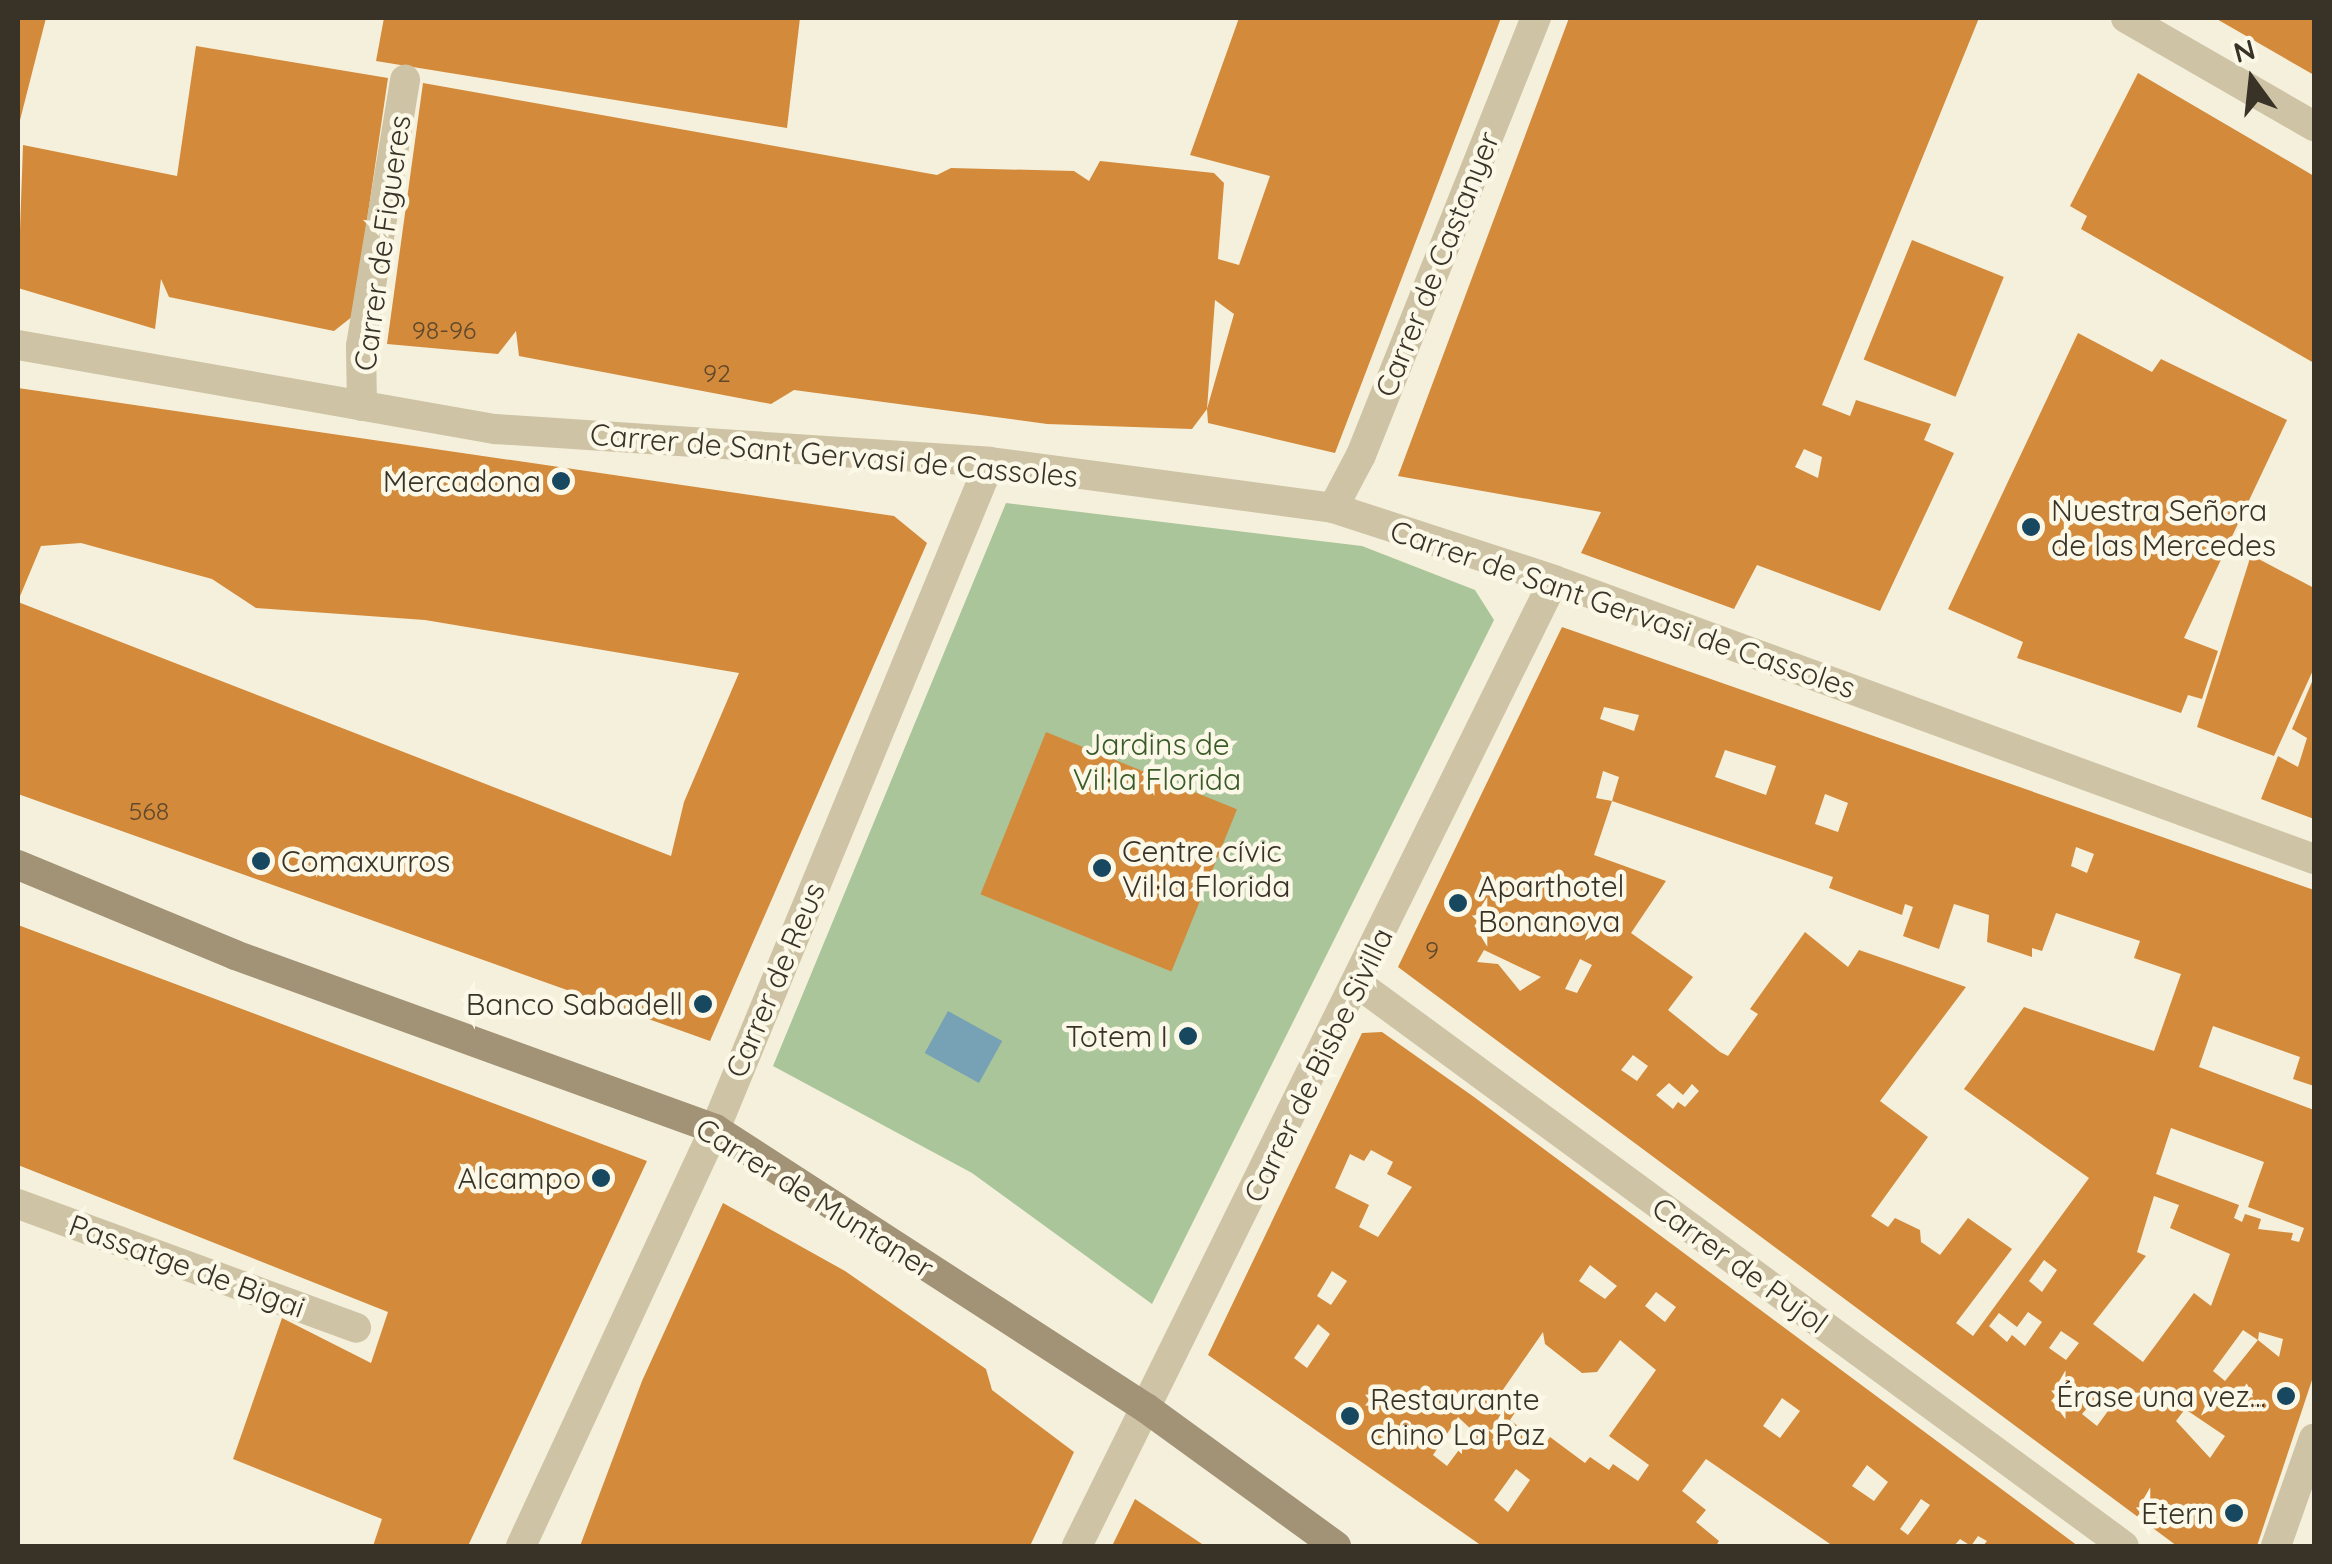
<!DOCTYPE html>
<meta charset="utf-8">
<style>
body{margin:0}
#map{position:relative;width:2332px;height:1564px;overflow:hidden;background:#f5f0db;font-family:Quicksand,sans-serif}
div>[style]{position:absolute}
.green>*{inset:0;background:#aac599}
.water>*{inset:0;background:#77a1b5;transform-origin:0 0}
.building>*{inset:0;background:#d38a3b;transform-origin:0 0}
.street>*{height:30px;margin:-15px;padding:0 15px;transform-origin:15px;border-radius:15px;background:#cec3a5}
.secondary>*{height:30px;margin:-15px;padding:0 15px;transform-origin:15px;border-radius:15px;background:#a29276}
.dots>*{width:28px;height:28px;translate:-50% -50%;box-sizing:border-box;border:5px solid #fbf8e8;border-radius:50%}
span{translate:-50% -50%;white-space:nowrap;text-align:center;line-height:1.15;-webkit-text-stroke:9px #fbf8e8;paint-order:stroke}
.number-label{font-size:25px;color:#60482c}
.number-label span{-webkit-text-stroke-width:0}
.street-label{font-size:30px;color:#393227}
.poi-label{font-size:30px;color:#393227}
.right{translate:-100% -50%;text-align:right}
.left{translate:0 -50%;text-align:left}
.park-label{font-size:30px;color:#3a5a28}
.frame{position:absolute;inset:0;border:20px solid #393227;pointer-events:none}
.north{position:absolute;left:2202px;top:30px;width:100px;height:100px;-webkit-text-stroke:8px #fbf8e8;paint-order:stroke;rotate:345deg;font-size:28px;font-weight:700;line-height:40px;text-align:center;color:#393227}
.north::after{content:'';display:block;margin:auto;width:35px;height:45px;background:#393227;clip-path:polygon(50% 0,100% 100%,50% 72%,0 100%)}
</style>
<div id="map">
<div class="green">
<i style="clip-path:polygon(1006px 503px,1362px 546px,1475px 590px,1494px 620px,1152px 1304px,972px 1173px,773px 1066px)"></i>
</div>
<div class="water">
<i style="left:948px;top:1011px;width:62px;height:48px;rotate:29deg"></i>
</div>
<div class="building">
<i style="clip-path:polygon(18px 18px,46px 18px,19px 124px,18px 124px)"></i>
<i style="clip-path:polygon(384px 18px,800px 18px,787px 128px,376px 61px)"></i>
<i style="clip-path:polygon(evenodd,1239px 18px,1501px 18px,1335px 453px,1208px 423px,1207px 409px,1192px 429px,1047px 424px,794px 390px,771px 404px,519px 356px,516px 331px,498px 354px,387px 344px,423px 83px,937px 175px,951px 168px,1074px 171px,1089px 181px,1100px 161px,1214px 173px,1224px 183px,1218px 259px,1239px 265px,1270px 176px,1190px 155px,1239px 18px,1215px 300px,1234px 314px,1207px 409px,1215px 300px)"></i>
<i style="clip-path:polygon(evenodd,1569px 18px,1979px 18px,1822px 405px,1850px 416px,1856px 400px,1931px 424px,1924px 440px,1954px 453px,1880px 611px,1757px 565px,1734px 609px,1581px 553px,1601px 512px,1398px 476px,1569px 18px,1804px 449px,1822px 457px,1818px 478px,1795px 467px,1804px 449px)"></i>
<i style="clip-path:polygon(2215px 18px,2314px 18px,2314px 75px)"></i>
<i style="clip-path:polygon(196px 46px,388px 78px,353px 316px,334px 331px,169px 297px,161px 279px,155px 329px,18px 288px,23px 145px,177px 176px)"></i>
<i style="clip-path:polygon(2138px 73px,2314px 176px,2314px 363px,2081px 229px,2087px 216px,2070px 206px)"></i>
<i style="left:1912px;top:240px;width:99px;height:129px;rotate:22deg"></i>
<i style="clip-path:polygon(2078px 333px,2152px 372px,2161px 359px,2287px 420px,2184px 638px,2218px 651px,2202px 699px,2188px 695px,2181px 713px,2017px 658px,2023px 642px,1948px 609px)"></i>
<i style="clip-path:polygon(18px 388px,894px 516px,927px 543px,710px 1041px,18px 794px,18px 602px,671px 856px,684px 802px,739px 673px,425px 620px,256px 608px,212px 579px,81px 543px,41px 546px,18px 601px)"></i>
<i style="clip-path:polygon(2251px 555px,2314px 588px,2314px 668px,2274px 756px,2197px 727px)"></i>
<i style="clip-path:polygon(evenodd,1562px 627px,2314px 890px,2314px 1086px,2293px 1079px,2300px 1057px,2213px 1026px,2199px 1067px,2314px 1110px,2314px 1374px,2257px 1546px,2177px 1546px,1398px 967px,1562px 627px,1604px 707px,1639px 715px,1634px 731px,1600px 719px,1604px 707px,1562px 627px,1725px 750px,1776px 766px,1766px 795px,1715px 777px,1725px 750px,1562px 627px,1603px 771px,1619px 777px,1612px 801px,1833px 877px,1829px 888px,1902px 915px,1905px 904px,1913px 907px,1903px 936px,1939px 949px,1954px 904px,1989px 915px,1987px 942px,2032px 957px,2032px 948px,2042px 951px,2056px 913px,2140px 941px,2134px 958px,2181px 974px,2154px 1051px,2024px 1007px,1964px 1089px,2089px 1178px,1973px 1336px,1956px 1323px,2012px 1249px,1968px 1218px,1940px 1255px,1921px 1242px,1920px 1230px,1895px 1218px,1888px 1227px,1871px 1216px,1928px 1137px,1880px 1101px,1966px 987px,1859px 950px,1848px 967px,1805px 932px,1750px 1009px,1758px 1014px,1728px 1056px,1720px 1052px,1668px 1010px,1693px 977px,1631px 933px,1666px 881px,1594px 855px,1612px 801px,1596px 798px,1603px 771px,1562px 627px,1825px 794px,1848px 803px,1838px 832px,1815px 824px,1825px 794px,1562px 627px,2076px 847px,2094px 854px,2087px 873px,2071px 866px,2076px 847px,1562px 627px,1484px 950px,1541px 977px,1520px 991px,1498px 964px,1477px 962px,1484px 950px,1562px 627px,1580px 959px,1592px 965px,1577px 993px,1565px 989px,1580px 959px,1562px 627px,1633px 1055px,1648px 1066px,1637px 1081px,1621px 1070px,1633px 1055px,1562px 627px,1669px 1083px,1683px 1095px,1692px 1084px,1699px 1091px,1685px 1107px,1678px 1102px,1673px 1109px,1656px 1095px,1669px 1083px,1562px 627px,2171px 1128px,2264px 1162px,2248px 1207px,2304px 1228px,2299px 1242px,2291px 1240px,2293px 1233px,2258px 1229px,2261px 1219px,2245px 1214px,2242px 1222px,2234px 1218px,2239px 1205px,2156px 1174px,2171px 1128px,1562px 627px,2154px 1196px,2179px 1205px,2170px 1228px,2230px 1254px,2211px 1306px,2194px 1293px,2143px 1362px,2093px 1324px,2146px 1256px,2137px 1252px,2154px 1196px,1562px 627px,2044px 1260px,2057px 1270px,2042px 1292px,2029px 1281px,2044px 1260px,1562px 627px,2028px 1312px,2042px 1322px,2025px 1346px,2012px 1335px,2007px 1342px,1989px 1326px,1999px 1313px,2017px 1327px,2028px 1312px,1562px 627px,2243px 1330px,2258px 1340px,2225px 1381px,2213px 1371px,2243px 1330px,1562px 627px,2061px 1331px,2079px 1343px,2066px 1360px,2049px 1348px,2061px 1331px,1562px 627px,2259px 1332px,2283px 1339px,2279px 1357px,2258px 1340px,2259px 1332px,1562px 627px,2094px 1400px,2108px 1411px,2097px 1426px,2082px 1414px,2094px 1400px,1562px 627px,2185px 1409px,2225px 1436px,2210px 1458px,2176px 1421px,2185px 1409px)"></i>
<i style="clip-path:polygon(2314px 677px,2314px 819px,2261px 799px,2278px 756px,2298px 767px,2307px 738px,2292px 729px)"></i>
<i style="left:1046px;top:732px;width:206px;height:175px;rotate:22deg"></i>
<i style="clip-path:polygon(18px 925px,647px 1161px,468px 1546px,373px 1546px,382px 1519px,233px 1459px,282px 1318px,371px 1363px,388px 1312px,18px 1165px)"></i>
<i style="clip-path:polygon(evenodd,1382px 1032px,1474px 1097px,2078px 1546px,1983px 1546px,1987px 1541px,1978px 1536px,1971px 1546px,1960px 1539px,1954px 1546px,1833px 1546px,1706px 1459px,1682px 1491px,1706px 1510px,1696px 1522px,1719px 1541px,1716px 1546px,1482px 1546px,1208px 1355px,1362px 1033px,1382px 1032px,1371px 1150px,1393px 1162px,1387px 1174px,1412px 1187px,1378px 1237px,1359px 1227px,1369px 1205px,1335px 1188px,1350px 1154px,1364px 1161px,1371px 1150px,1382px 1032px,1590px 1265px,1617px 1286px,1605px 1299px,1579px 1281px,1590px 1265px,1382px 1032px,1332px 1271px,1347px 1281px,1331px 1305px,1317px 1296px,1332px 1271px,1382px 1032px,1656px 1292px,1676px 1307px,1665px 1322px,1645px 1306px,1656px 1292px,1382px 1032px,1318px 1324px,1330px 1334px,1307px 1368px,1294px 1358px,1318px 1324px,1382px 1032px,1543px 1332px,1545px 1344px,1582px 1373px,1597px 1372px,1620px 1340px,1656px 1370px,1609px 1436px,1649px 1465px,1638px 1481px,1613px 1464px,1609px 1470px,1590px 1457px,1585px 1463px,1550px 1437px,1544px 1446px,1510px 1420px,1520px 1405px,1500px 1394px,1543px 1332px,1382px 1032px,1782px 1398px,1800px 1411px,1780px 1438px,1763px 1426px,1782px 1398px,1382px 1032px,1458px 1417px,1473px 1431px,1447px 1466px,1433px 1455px,1458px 1417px,1382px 1032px,1867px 1465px,1888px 1482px,1874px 1501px,1852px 1486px,1867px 1465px,1382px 1032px,1516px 1469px,1530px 1480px,1508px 1512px,1494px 1500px,1516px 1469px,1382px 1032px,1921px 1499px,1930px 1505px,1908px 1535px,1900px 1529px,1921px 1499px)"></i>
<i style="clip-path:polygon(723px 1203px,845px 1271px,986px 1369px,992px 1390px,1074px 1452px,1030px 1546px,580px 1546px,642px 1381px)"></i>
<i style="clip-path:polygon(1135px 1499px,1205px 1546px,1112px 1546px)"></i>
</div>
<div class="street">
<i style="left:2126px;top:18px;width:217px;rotate:29.9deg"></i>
<i style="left:18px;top:345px;width:485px;rotate:10deg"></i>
<i style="left:496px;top:429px;width:495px;rotate:3.8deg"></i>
<i style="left:990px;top:462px;width:346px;rotate:7.6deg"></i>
<i style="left:1333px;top:508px;width:232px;rotate:18deg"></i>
<i style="left:1554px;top:580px;width:810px;rotate:20.16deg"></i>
<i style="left:362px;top:406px;width:60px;rotate:-91deg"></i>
<i style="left:361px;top:346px;width:270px;rotate:-80.6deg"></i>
<i style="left:1333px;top:508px;width:60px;rotate:-62.2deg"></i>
<i style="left:1361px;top:455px;width:471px;rotate:-68.2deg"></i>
<i style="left:1357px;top:983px;width:951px;rotate:36.28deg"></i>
<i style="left:18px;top:1204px;width:360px;rotate:20.1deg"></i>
<i style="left:521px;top:1546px;width:460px;rotate:-65.1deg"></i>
<i style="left:715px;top:1129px;width:721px;rotate:-67.59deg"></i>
<i style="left:1077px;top:1546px;width:1077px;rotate:-63.72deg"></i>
<i style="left:2276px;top:1546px;width:114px;rotate:-70.6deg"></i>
</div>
<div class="secondary">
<i style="left:18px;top:865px;width:235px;rotate:22.5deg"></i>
<i style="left:235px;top:955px;width:511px;rotate:19.93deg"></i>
<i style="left:715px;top:1129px;width:513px;rotate:32.92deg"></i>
<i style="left:1146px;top:1408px;width:235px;rotate:36deg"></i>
</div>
<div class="dots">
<i style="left:561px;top:481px;background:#184760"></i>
<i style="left:2031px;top:527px;background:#184760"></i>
<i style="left:261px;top:861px;background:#184760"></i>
<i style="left:1102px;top:868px;background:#184760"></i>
<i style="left:1458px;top:903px;background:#184760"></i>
<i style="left:703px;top:1004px;background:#184760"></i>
<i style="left:1188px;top:1036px;background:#184760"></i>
<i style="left:601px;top:1178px;background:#184760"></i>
<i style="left:2286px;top:1396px;background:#184760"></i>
<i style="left:1350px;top:1416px;background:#184760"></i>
<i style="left:2234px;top:1513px;background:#184760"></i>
</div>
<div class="number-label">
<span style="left:444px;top:330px">98-96</span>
<span style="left:717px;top:373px">92</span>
<span style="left:149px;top:811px">568</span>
<span style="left:1432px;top:950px">9</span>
</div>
<div class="street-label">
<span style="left:382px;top:243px;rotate:-82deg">Carrer de Figueres</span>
<span style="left:1437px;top:264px;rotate:-68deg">Carrer de Castanyer</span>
<span style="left:834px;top:455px;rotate:5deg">Carrer de Sant Gervasi de Cassoles</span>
<span style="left:1623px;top:609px;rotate:19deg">Carrer de Sant Gervasi de Cassoles</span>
<span style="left:775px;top:980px;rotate:-67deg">Carrer de Reus</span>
<span style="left:1318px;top:1065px;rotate:-64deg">Carrer de Bisbe Sivilla</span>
<span style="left:815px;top:1198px;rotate:32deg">Carrer de Muntaner</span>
<span style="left:1740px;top:1265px;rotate:36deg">Carrer de Pujol</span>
<span style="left:187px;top:1266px;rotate:20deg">Passatge de Bigai</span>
</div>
<div class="poi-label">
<span class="right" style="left:541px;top:481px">Mercadona</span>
<span class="left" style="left:2051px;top:527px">Nuestra Señora<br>de las Mercedes</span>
<span class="left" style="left:1122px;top:868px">Centre cívic<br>Vil·la Florida</span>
<span class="left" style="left:281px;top:861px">Comaxurros</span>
<span class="left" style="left:1478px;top:903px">Aparthotel<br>Bonanova</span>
<span class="right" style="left:683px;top:1004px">Banco Sabadell</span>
<span class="right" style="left:1168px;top:1036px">Totem I</span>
<span class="right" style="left:581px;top:1178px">Alcampo</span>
<span class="right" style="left:2266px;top:1396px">Érase una vez...</span>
<span class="left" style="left:1370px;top:1416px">Restaurante<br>chino La Paz</span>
<span class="right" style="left:2214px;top:1513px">Etern</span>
</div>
<div class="park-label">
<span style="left:1157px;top:761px">Jardins de<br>Vil·la Florida</span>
</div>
<div class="frame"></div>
<div class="north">N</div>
</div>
